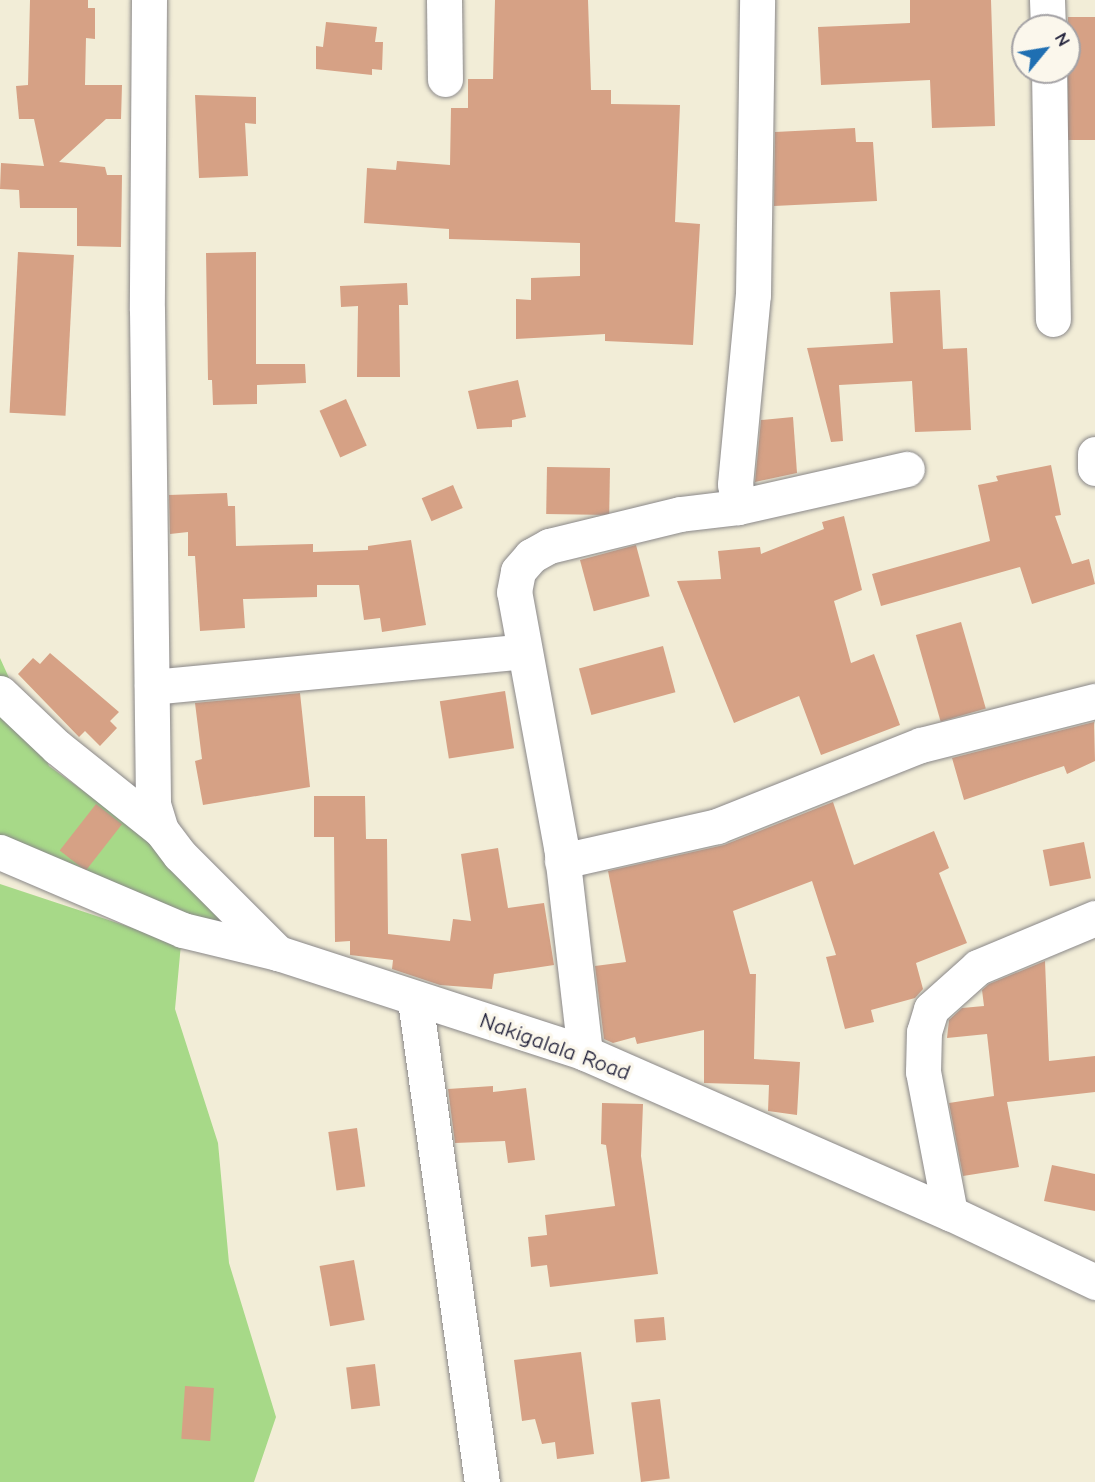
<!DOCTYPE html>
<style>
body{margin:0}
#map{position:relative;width:1095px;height:1482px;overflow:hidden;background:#f2edd7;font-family:"Comic Neue",sans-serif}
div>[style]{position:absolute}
.green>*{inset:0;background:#a7d988}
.building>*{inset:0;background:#d6a185;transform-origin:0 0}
.roads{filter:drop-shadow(0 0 2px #8a8889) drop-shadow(0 0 2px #8a8889)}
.minor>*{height:35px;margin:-17.5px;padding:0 17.5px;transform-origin:17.5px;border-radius:17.5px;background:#fff}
span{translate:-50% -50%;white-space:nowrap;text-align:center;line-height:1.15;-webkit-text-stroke:7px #fbf7ec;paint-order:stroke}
.street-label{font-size:23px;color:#22223b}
.north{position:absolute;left:1011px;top:14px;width:70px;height:70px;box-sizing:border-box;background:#fbf7ec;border:2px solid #a4a2a5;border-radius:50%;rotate:60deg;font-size:19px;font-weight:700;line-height:28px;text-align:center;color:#22223b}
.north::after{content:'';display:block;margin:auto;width:24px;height:32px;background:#1f6fb2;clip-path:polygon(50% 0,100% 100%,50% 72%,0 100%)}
</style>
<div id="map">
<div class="green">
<i style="clip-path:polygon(0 658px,49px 766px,166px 851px,229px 921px,228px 931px,0 860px)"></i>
<i style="clip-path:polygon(0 884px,181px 944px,175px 1009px,218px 1143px,229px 1263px,276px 1417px,254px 1482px,0 1482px)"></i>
</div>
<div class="building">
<i style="clip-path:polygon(30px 0,88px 0,88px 8px,95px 8px,95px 39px,86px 38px,85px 85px,122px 85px,121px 119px,106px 119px,59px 162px,105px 167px,107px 175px,122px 175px,121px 247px,77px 246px,77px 208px,20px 208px,19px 190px,0 189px,1px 163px,44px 166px,34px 119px,19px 119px,16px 86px,28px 85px)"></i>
<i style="clip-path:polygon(495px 0,588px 0,591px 90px,611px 90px,611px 104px,680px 105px,675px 222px,700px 224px,693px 345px,605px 341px,605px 334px,516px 339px,516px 299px,531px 300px,531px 278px,580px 276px,580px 243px,449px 239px,449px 229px,364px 223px,367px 168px,396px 170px,397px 161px,450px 165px,451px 108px,468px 108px,468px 79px,493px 79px)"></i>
<i style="clip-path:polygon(910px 0,991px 0,995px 126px,932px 128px,930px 80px,821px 85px,818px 27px,910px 23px)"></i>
<i style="left:1068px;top:17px;width:27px;height:123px"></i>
<i style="clip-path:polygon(326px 22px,377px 27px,375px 42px,383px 42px,382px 70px,372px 69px,372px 75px,316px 69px,316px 46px,323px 47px)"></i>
<i style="clip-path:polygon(195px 95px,256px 97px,256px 124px,245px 123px,248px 176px,199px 178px)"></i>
<i style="clip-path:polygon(855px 128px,856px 142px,873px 142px,877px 201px,774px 206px,775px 132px)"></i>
<i style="left:18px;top:252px;width:56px;height:161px;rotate:3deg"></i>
<i style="clip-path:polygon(256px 252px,256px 364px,305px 364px,306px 383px,257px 385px,257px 404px,213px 405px,212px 380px,208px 380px,206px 253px)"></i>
<i style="clip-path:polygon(407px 283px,408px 305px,399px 305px,400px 377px,357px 377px,358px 306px,341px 307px,340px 286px)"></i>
<i style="clip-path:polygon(940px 290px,943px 349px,967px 348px,971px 430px,915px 432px,912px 381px,839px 385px,843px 441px,831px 442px,807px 348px,893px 343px,890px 292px)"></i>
<i style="clip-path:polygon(518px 380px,526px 417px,512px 420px,512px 427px,477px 429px,468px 391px)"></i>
<i style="left:346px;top:399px;width:51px;height:29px;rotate:66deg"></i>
<i style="clip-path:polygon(793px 417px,797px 473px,755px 482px,761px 420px)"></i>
<i style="clip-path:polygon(1051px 465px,1061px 515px,1055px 516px,1072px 564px,1089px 559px,1095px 584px,1032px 604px,1020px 567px,881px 606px,872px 574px,990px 541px,978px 485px,998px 481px,996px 476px)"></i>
<i style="left:547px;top:467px;width:63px;height:47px;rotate:1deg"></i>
<i style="left:453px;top:485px;width:25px;height:34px;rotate:67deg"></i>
<i style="clip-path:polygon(227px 493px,228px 506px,235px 506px,236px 546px,313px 544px,313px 552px,368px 550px,368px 546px,411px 540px,426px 625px,382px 632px,380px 618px,364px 620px,359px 585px,317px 585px,317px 597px,243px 599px,245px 628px,200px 631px,195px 556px,188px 556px,188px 532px,170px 534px,169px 495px)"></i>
<i style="clip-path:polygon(844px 516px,862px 590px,834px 601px,851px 663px,874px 654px,900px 725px,821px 755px,799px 696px,734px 723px,677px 581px,721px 579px,718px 551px,760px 547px,761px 554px,824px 529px,822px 522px)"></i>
<i style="left:636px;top:545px;width:53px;height:58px;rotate:75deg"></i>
<i style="left:961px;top:622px;width:90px;height:47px;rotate:74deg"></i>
<i style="left:663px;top:646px;width:48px;height:87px;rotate:75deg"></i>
<i style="clip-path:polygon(50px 653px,119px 712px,110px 721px,117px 728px,100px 746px,85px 731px,79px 737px,18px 674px,33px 658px,40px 664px)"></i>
<i style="left:505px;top:691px;width:58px;height:66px;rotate:81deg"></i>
<i style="clip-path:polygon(300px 693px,310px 787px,203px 805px,195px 761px,202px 759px,195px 703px)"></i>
<i style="clip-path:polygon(1094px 722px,1095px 761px,1067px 774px,1064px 766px,964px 800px,952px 758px)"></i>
<i style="clip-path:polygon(314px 796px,365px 796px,366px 839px,387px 839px,388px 934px,450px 941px,453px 919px,471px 921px,461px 854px,498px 848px,508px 908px,544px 903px,554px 965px,494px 974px,492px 989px,440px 985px,392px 969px,393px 960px,350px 955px,350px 941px,335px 942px,334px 837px,314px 837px)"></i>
<i style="clip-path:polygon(833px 802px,854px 865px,934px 831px,949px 868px,939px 873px,967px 943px,916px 963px,923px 989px,915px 998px,871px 1010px,874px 1022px,845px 1029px,826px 957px,836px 955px,812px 881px,733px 911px,750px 974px,756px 974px,754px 1059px,800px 1062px,797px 1115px,768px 1111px,769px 1085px,704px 1083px,704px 1030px,637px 1044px,635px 1037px,613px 1043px,604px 1039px,595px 966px,626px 962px,608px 871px,724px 845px)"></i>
<i style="left:96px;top:804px;width:33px;height:59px;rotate:38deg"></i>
<i style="left:1084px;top:842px;width:37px;height:42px;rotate:79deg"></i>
<i style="clip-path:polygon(1045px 961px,1049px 1061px,1095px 1056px,1095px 1092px,1007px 1102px,1019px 1167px,963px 1176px,949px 1103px,994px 1096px,987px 1034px,947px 1038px,949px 1020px,962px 1008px,984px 1006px,982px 990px,989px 984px)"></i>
<i style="clip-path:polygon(493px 1086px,493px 1092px,526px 1088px,535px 1160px,508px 1163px,505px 1141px,455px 1143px,448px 1089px)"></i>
<i style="clip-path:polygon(602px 1103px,643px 1104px,641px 1156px,658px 1274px,550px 1287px,547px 1265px,531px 1267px,528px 1237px,547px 1235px,545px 1215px,615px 1206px,606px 1145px,601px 1144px)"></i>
<i style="left:357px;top:1128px;width:59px;height:29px;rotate:82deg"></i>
<i style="clip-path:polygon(1052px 1165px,1095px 1174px,1095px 1211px,1044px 1201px)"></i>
<i style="left:354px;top:1260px;width:61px;height:35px;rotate:80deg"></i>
<i style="left:664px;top:1317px;width:23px;height:30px;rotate:85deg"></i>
<i style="clip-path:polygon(581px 1352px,594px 1454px,557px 1459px,555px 1442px,542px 1444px,535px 1419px,522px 1421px,514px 1360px)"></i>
<i style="left:375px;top:1364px;width:42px;height:29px;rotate:83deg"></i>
<i style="left:185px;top:1386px;width:29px;height:53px;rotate:4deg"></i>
<i style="left:660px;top:1399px;width:80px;height:29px;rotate:83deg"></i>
</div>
<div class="roads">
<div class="minor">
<i style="left:149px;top:0;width:310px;rotate:90.4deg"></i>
<i style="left:147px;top:310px;width:494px;rotate:89.3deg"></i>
<i style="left:153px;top:804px;width:27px;rotate:73deg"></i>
<i style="left:161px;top:830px;width:31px;rotate:53deg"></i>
<i style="left:180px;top:855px;width:139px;rotate:45deg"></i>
<i style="left:444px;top:0;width:79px;rotate:89.3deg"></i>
<i style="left:1047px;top:0;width:28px;rotate:88deg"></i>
<i style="left:1049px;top:70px;width:249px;rotate:89.1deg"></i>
<i style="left:1095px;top:454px;width:14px;rotate:90deg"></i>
<i style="left:738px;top:507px;width:173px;rotate:-12.7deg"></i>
<i style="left:152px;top:687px;width:373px;rotate:-5.5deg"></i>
<i style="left:0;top:693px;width:79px;rotate:43.5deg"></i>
<i style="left:57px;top:747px;width:133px;rotate:38.6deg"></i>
<i style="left:0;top:852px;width:199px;rotate:23.1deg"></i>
<i style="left:183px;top:930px;width:98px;rotate:13.6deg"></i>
<i style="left:278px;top:953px;width:323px;rotate:18deg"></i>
<i style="left:585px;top:1053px;width:399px;rotate:23.7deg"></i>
<i style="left:950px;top:1213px;width:161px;rotate:25.4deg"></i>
<i style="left:562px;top:861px;width:159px;rotate:-12.7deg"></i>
<i style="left:717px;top:826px;width:219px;rotate:-21.7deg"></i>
<i style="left:921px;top:745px;width:179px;rotate:-14.2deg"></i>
<i style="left:415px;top:1000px;width:487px;rotate:82.1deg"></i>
<i style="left:585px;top:1053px;width:207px;rotate:-96.6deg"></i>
<i style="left:561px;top:847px;width:259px;rotate:-100.4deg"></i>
<i style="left:514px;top:592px;width:21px;rotate:-79deg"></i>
<i style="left:518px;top:571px;width:20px;rotate:-49deg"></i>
<i style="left:531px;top:556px;width:21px;rotate:-29deg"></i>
<i style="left:549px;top:546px;width:135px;rotate:-13.7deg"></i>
<i style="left:680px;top:514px;width:58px;rotate:-6.9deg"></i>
<i style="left:738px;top:507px;width:23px;rotate:-97deg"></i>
<i style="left:735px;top:484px;width:190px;rotate:-84.6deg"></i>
<i style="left:753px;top:295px;width:295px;rotate:-89.2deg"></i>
<i style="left:950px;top:1213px;width:144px;rotate:-100.8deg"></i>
<i style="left:923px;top:1072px;width:40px;rotate:-88.6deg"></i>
<i style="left:924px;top:1032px;width:24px;rotate:-73deg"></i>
<i style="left:931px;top:1009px;width:63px;rotate:-41.8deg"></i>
<i style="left:978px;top:967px;width:127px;rotate:-22.7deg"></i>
</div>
</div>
<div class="street-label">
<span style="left:555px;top:1047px;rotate:20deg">Nakigalala Road</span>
</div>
<div class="north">N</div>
</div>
